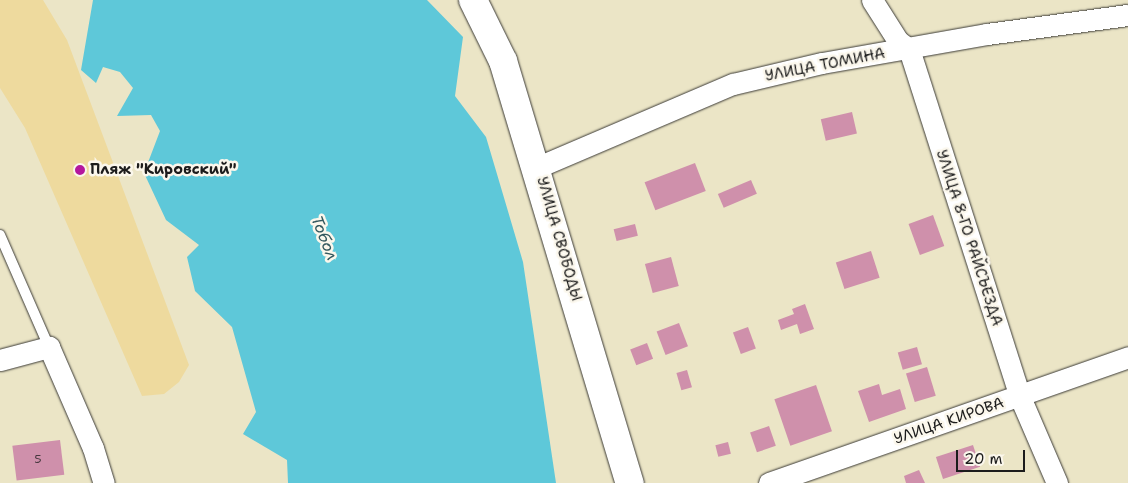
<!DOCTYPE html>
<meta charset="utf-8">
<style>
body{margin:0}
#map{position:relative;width:1128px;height:483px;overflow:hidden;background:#ebe5c6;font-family:"Shantell Sans",sans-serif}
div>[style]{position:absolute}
.sand>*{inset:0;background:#eeda9e}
.water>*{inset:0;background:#5ec8d9}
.building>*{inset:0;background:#cf90ab;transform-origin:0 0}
.roads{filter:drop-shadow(0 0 1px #3b3a36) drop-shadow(0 0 1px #3b3a36)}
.lane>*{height:10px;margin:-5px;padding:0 5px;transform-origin:5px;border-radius:5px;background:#fff}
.street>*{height:21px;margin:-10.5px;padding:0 10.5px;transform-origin:10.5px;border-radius:10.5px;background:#fff}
.secondary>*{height:28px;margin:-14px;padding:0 14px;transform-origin:14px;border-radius:14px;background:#fff}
.dots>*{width:14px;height:14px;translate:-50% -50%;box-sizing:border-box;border:2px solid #fbf7ec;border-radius:50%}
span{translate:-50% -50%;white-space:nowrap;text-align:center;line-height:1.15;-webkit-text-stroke:5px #fbf7ec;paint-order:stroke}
.number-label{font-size:12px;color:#493940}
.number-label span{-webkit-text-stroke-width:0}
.street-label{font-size:15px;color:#1c1c1c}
.poi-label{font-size:15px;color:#1c1c1c;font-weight:700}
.left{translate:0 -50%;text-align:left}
.water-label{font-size:16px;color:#33585e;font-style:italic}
.scale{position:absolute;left:956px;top:450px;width:69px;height:22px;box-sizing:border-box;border:2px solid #1c1c1c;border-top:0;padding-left:6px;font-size:15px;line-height:18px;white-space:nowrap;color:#1c1c1c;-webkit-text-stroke:4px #fbf7ec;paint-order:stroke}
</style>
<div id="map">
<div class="sand">
<i style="clip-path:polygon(0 0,43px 0,67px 40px,189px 365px,179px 382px,164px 394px,142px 396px,25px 128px,0 88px)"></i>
</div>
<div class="water">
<i style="clip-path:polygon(93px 0,427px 0,463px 37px,455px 96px,486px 137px,523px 262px,556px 483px,288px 483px,287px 460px,243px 434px,256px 412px,232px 327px,195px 291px,187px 257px,199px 245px,166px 220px,144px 173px,160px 131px,151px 115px,117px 116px,133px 88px,120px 72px,103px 67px,96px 83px,81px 70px)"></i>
</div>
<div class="building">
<i style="left:852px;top:112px;width:22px;height:32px;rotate:77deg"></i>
<i style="left:695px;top:163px;width:30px;height:54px;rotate:69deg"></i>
<i style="left:751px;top:180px;width:15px;height:36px;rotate:67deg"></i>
<i style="left:933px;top:215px;width:33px;height:26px;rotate:70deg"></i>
<i style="left:635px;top:224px;width:12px;height:22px;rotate:76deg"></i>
<i style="left:871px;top:251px;width:28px;height:37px;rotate:72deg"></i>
<i style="left:671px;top:257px;width:30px;height:27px;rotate:75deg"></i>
<i style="clip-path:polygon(805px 304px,814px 329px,800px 334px,797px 324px,781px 330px,778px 320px,794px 314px,792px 309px)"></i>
<i style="left:679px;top:323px;width:25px;height:24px;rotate:69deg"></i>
<i style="left:748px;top:327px;width:23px;height:16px;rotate:70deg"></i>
<i style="left:647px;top:343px;width:17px;height:18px;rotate:69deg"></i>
<i style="left:917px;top:347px;width:18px;height:20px;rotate:74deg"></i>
<i style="left:927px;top:367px;width:30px;height:22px;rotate:73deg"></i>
<i style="left:687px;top:370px;width:18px;height:11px;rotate:74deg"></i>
<i style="clip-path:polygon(879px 384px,882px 395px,900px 389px,906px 409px,869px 422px,858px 391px)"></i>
<i style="left:816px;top:385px;width:49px;height:44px;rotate:71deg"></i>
<i style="left:769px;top:426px;width:21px;height:20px;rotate:71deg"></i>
<i style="left:60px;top:440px;width:35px;height:48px;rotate:83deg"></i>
<i style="left:728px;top:442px;width:12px;height:13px;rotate:76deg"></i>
<i style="left:973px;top:445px;width:23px;height:39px;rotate:72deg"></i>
<i style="clip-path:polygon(919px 470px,925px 483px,906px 483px,904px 476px)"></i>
</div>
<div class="roads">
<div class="lane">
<i style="left:0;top:235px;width:122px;rotate:66.4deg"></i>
</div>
<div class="street">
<i style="left:872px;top:0;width:49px;rotate:57.6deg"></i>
<i style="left:898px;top:41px;width:14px;rotate:36deg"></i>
<i style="left:909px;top:49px;width:365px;rotate:72.3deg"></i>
<i style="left:1020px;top:397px;width:94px;rotate:66.7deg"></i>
<i style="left:538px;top:167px;width:212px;rotate:-23.1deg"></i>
<i style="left:733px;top:84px;width:91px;rotate:-13.3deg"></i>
<i style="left:822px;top:63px;width:168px;rotate:-10deg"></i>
<i style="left:987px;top:34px;width:142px;rotate:-7.7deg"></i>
<i style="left:0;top:360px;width:51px;rotate:-14.9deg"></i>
<i style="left:49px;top:347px;width:110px;rotate:66.5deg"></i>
<i style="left:93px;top:448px;width:37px;rotate:73deg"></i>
<i style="left:769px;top:483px;width:380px;rotate:-19.3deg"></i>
</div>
<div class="secondary">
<i style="left:473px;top:0;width:68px;rotate:63.8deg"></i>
<i style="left:503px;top:61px;width:441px;rotate:73.3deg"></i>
</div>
</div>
<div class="dots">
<i style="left:80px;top:170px;background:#b5179e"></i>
</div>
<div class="number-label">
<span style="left:38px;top:460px">5</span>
</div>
<div class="street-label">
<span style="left:825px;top:65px;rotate:-11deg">УЛИЦА ТОМИНА</span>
<span style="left:969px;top:238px;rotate:72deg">УЛИЦА 8-ГО РАЙСЪЕЗДА</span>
<span style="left:559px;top:239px;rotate:74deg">УЛИЦА СВОБОДЫ</span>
<span style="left:949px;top:421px;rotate:-19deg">УЛИЦА КИРОВА</span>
</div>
<div class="poi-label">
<span class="left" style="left:90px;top:170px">Пляж "Кировский"</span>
</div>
<div class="water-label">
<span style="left:324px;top:238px;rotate:68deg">Тобол</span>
</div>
<div class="scale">20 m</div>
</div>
